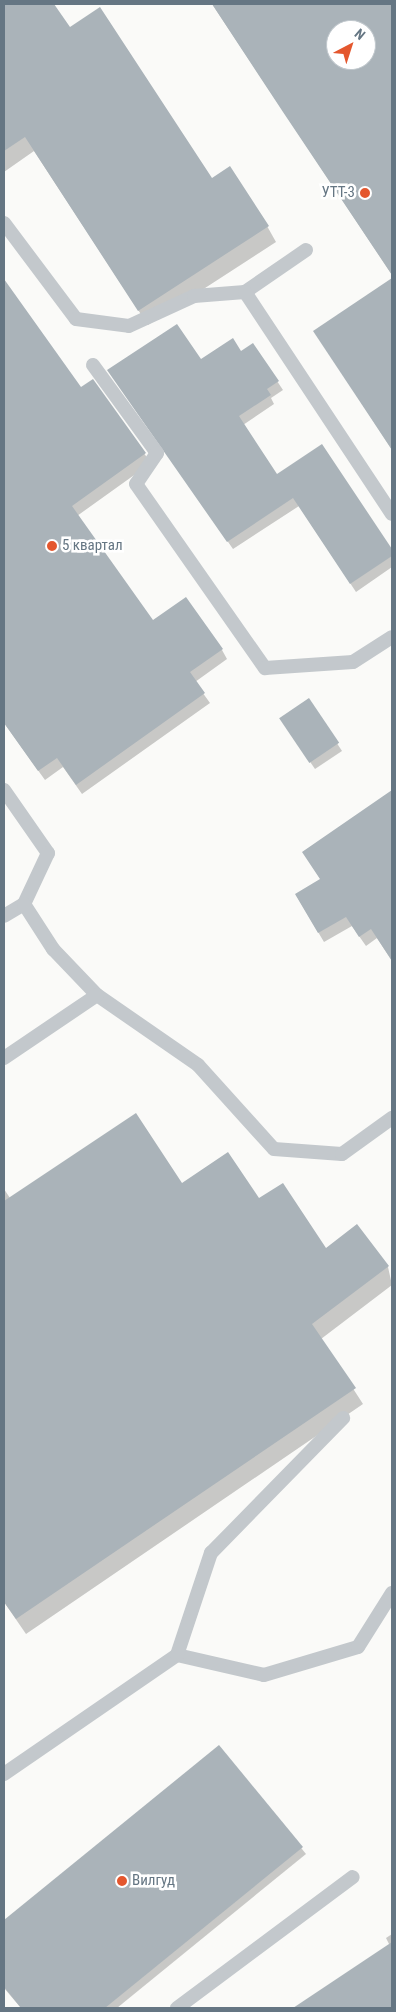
<!DOCTYPE html>
<meta charset="utf-8">
<style>
body{margin:0}
#map{position:relative;width:396px;height:2012px;overflow:hidden;background:#fafaf8;font-family:"Roboto Condensed",sans-serif}
div>[style]{position:absolute}
.shadow>*{inset:0;background:#0003}
.building>*{inset:0;background:#aab3b9;transform-origin:0 0}
.lane>*{height:14px;margin:-7px;padding:0 7px;transform-origin:7px;border-radius:7px;background:#c3c8cc}
.dots>*{width:14px;height:14px;translate:-50% -50%;box-sizing:border-box;border:2px solid #fff;border-radius:50%}
span{translate:-50% -50%;white-space:nowrap;text-align:center;line-height:1.15;-webkit-text-stroke:5px #fff;paint-order:stroke}
.poi-label{font-size:15px;color:#657683}
.right{translate:-100% -50%;text-align:right}
.left{translate:0 -50%;text-align:left}
.frame{position:absolute;inset:0;border:5px solid #657683;pointer-events:none}
.north{position:absolute;left:326px;top:20px;width:50px;height:50px;box-sizing:border-box;background:#fff;border:1px solid #c1c8cd;border-radius:50%;rotate:40deg;font-size:14px;font-weight:700;line-height:20px;text-align:center;color:#657683}
.north::after{content:'';display:block;margin:auto;width:18px;height:22px;background:#e4572e;clip-path:polygon(50% 0,100% 100%,50% 72%,0 100%)}
</style>
<div id="map">
<div class="shadow">
<i style="clip-path:polygon(4px 4px,53px 4px,69px 29px,212px 180px,267px 226px,276px 242px,148px 325px,34px 151px,4px 172px)"></i>
<i style="clip-path:polygon(evenodd,212px 4px,392px 4px,392px 275px,212px 4px,336px 30px,366px 30px,366px 60px,336px 60px,336px 30px)"></i>
<i style="clip-path:polygon(392px 280px,392px 450px,315px 331px)"></i>
<i style="clip-path:polygon(4px 281px,81px 389px,92px 381px,151px 463px,77px 516px,153px 621px,222px 650px,227px 659px,195px 682px,210px 703px,82px 794px,63px 767px,45px 780px,4px 723px,4px 710px,15px 702px,4px 687px)"></i>
<i style="clip-path:polygon(253px 345px,283px 390px,271px 398px,274px 404px,243px 425px,277px 476px,322px 445px,392px 552px,392px 567px,356px 592px,299px 506px,233px 549px,114px 378px,241px 353px)"></i>
<i style="clip-path:polygon(308px 699px,342px 751px,315px 769px,285px 725px)"></i>
<i style="clip-path:polygon(392px 792px,392px 961px,377px 938px,366px 946px,352px 926px,324px 942px,296px 895px,321px 880px,303px 852px)"></i>
<i style="clip-path:polygon(182px 1184px,259px 1200px,326px 1249px,357px 1226px,388px 1267px,392px 1285px,321px 1339px,363px 1404px,26px 1634px,4px 1602px,4px 1396px,10px 1392px,4px 1383px,4px 1189px,10px 1198px)"></i>
<i style="clip-path:polygon(219px 1746px,306px 1854px,117px 2008px,21px 2008px,4px 1988px,4px 1922px)"></i>
<i style="clip-path:polygon(392px 1934px,392px 2008px,295px 2008px,390px 1946px,386px 1938px)"></i>
</div>
<div class="building">
<i style="clip-path:polygon(4px 4px,54px 4px,70px 27px,100px 7px,212px 178px,230px 166px,269px 226px,138px 311px,25px 137px,4px 151px)"></i>
<i style="clip-path:polygon(evenodd,212px 4px,392px 4px,392px 275px,283px 112px,212px 4px,336px 30px,366px 30px,366px 60px,336px 60px,336px 30px)"></i>
<i style="clip-path:polygon(392px 278px,392px 450px,313px 331px)"></i>
<i style="clip-path:polygon(4px 279px,81px 387px,93px 379px,146px 453px,72px 506px,153px 620px,186px 597px,223px 649px,190px 672px,205px 693px,76px 785px,57px 758px,38px 771px,4px 723px)"></i>
<i style="clip-path:polygon(177px 324px,201px 359px,233px 338px,241px 351px,253px 343px,279px 381px,267px 389px,271px 395px,239px 416px,277px 474px,322px 444px,392px 549px,392px 556px,350px 584px,293px 498px,227px 542px,107px 370px)"></i>
<i style="left:309px;top:698px;width:54px;height:36px;rotate:56deg"></i>
<i style="clip-path:polygon(392px 790px,392px 961px,371px 929px,359px 937px,346px 917px,318px 933px,295px 894px,320px 879px,302px 852px)"></i>
<i style="clip-path:polygon(136px 1113px,182px 1183px,228px 1152px,259px 1198px,283px 1183px,326px 1248px,357px 1224px,389px 1266px,312px 1324px,356px 1388px,16px 1619px,4px 1602px,4px 1201px)"></i>
<i style="clip-path:polygon(219px 1745px,303px 1847px,105px 2008px,21px 2008px,4px 1987px,4px 1920px)"></i>
<i style="clip-path:polygon(392px 1942px,392px 2008px,293px 2008px)"></i>
</div>
<div class="lane">
<i style="left:4px;top:223px;width:120px;rotate:53.1deg"></i>
<i style="left:76px;top:319px;width:53px;rotate:7.5deg"></i>
<i style="left:129px;top:326px;width:72px;rotate:-24.8deg"></i>
<i style="left:194px;top:296px;width:51px;rotate:-4.5deg"></i>
<i style="left:245px;top:292px;width:74px;rotate:-34.5deg"></i>
<i style="left:245px;top:292px;width:266px;rotate:56.5deg"></i>
<i style="left:93px;top:365px;width:109px;rotate:54deg"></i>
<i style="left:157px;top:453px;width:37px;rotate:124deg"></i>
<i style="left:136px;top:484px;width:225px;rotate:55deg"></i>
<i style="left:265px;top:668px;width:88px;rotate:-3.9deg"></i>
<i style="left:353px;top:662px;width:46px;rotate:-32.7deg"></i>
<i style="left:4px;top:790px;width:77px;rotate:55.1deg"></i>
<i style="left:48px;top:853px;width:56px;rotate:115.2deg"></i>
<i style="left:24px;top:904px;width:23px;rotate:149deg"></i>
<i style="left:24px;top:904px;width:54px;rotate:57.2deg"></i>
<i style="left:53px;top:949px;width:64px;rotate:46.3deg"></i>
<i style="left:97px;top:995px;width:123px;rotate:34.7deg"></i>
<i style="left:198px;top:1065px;width:113px;rotate:47.9deg"></i>
<i style="left:274px;top:1149px;width:68px;rotate:4.2deg"></i>
<i style="left:342px;top:1154px;width:62px;rotate:-35.8deg"></i>
<i style="left:4px;top:1058px;width:112px;rotate:-34.1deg"></i>
<i style="left:177px;top:1655px;width:89px;rotate:12.9deg"></i>
<i style="left:264px;top:1675px;width:98px;rotate:-16.6deg"></i>
<i style="left:358px;top:1647px;width:64px;rotate:-57.8deg"></i>
<i style="left:4px;top:1774px;width:210px;rotate:-34.5deg"></i>
<i style="left:177px;top:1655px;width:108px;rotate:-71.6deg"></i>
<i style="left:211px;top:1553px;width:189px;rotate:-45.6deg"></i>
<i style="left:177px;top:2008px;width:219px;rotate:-36.7deg"></i>
</div>
<div class="dots">
<i style="left:365px;top:193px;background:#e4572e"></i>
<i style="left:52px;top:546px;background:#e4572e"></i>
<i style="left:122px;top:1881px;background:#e4572e"></i>
</div>
<div class="poi-label">
<span class="right" style="left:355px;top:193px">УТТ-3</span>
<span class="left" style="left:62px;top:546px">5 квартал</span>
<span class="left" style="left:132px;top:1881px">Вилгуд</span>
</div>
<div class="frame"></div>
<div class="north">N</div>
</div>
